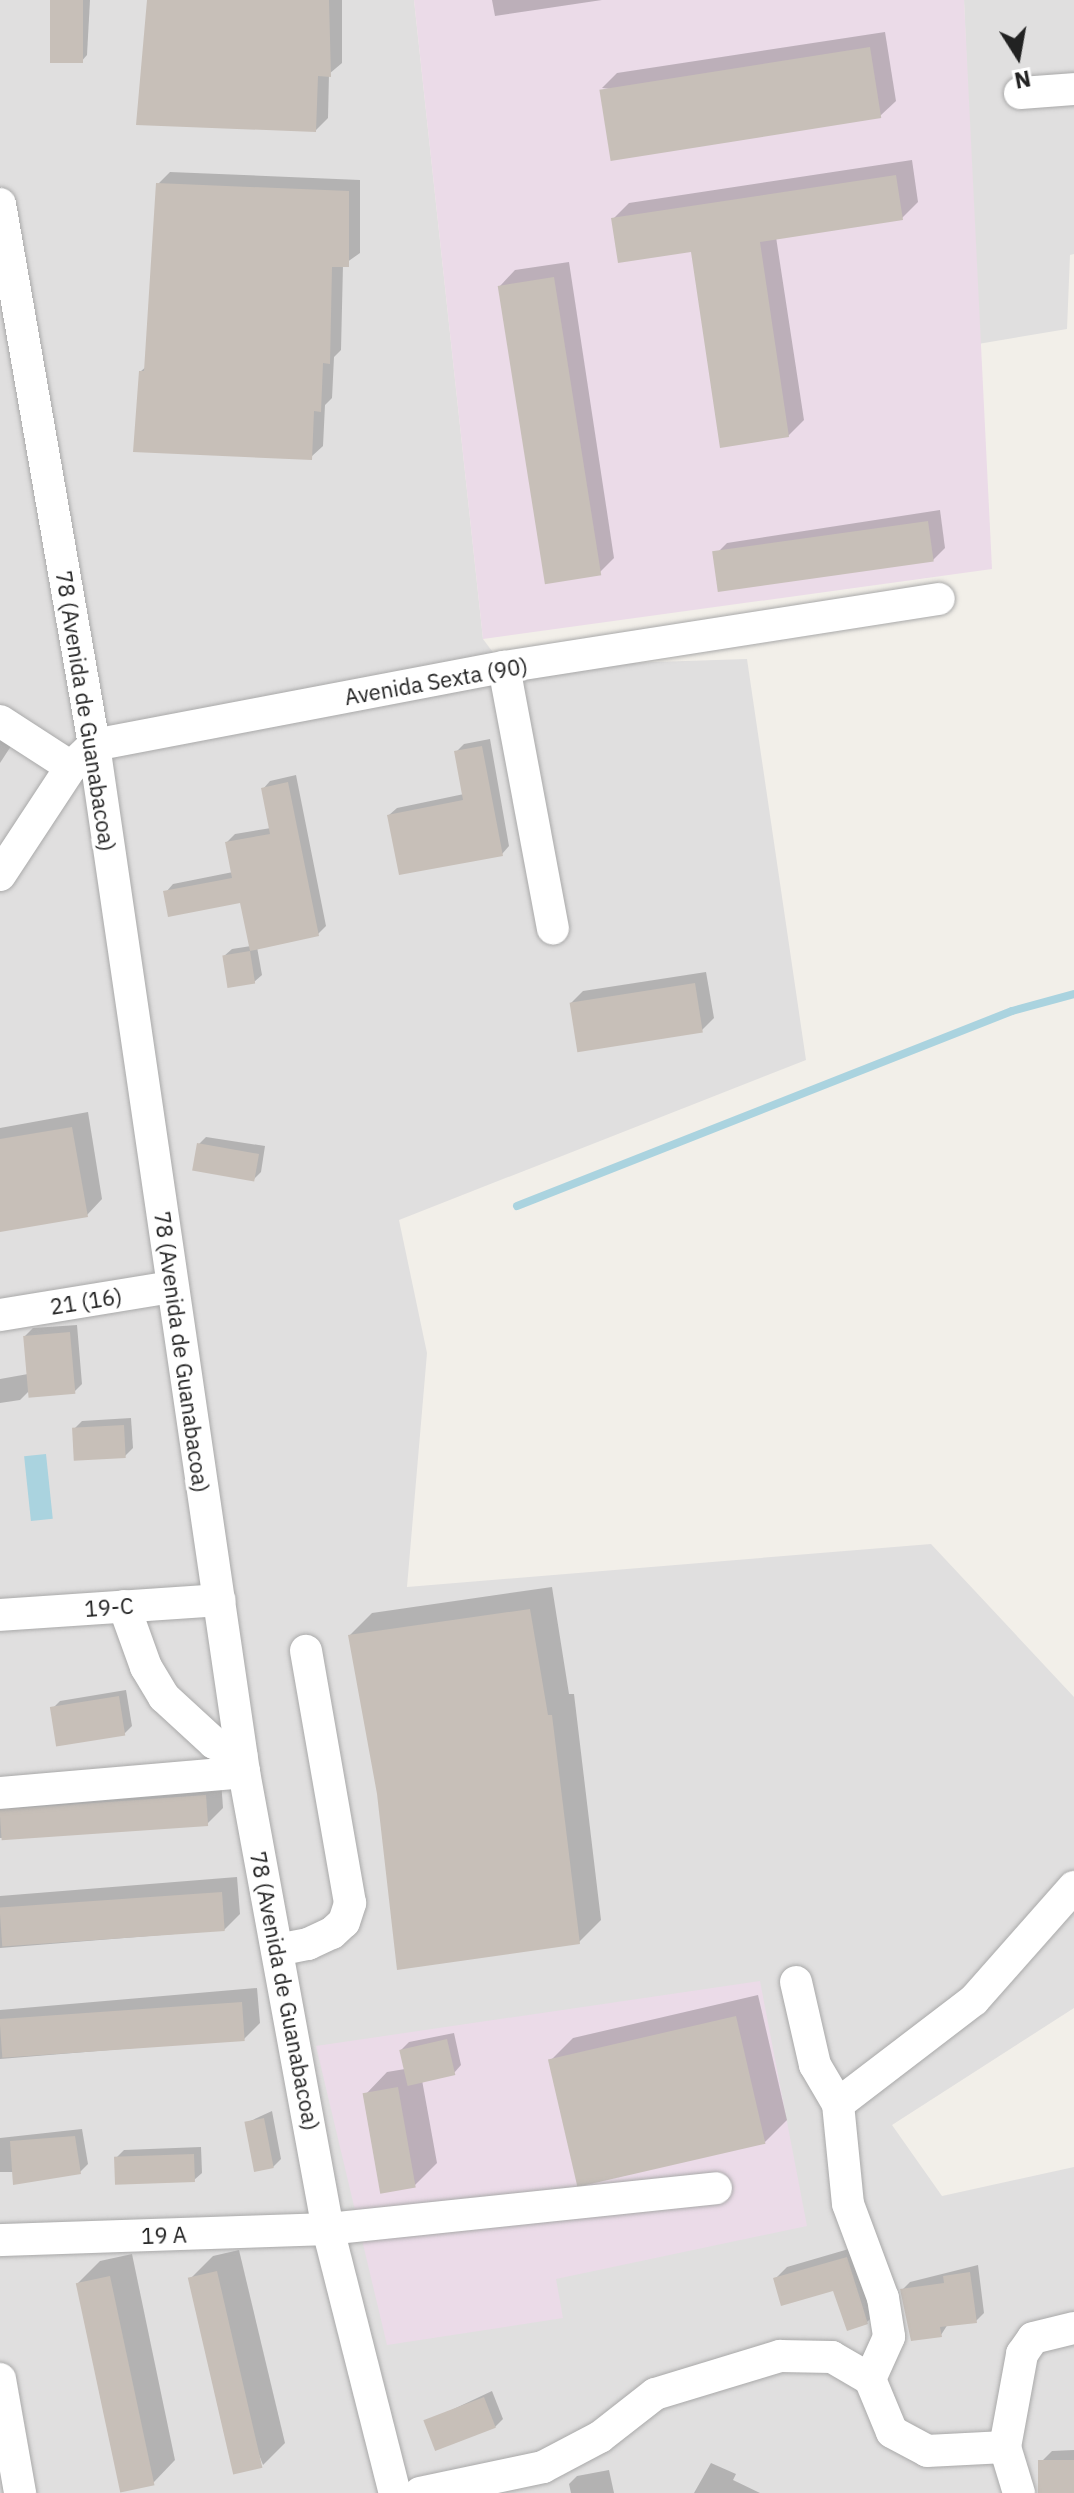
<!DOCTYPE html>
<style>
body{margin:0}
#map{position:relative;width:1074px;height:2493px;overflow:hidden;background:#f2efe9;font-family:"IBM Plex Sans",sans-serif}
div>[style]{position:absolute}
.residential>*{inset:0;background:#e0dfdf}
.industrial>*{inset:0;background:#ebdbe8}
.water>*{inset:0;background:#aad3df;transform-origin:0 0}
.shadow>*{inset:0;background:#0003}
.stream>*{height:8px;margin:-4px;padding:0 4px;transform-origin:4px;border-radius:4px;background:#aad3df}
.building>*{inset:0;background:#c7bfb8;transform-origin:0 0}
.roads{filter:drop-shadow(0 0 2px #a9a9a9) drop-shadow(0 0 2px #a9a9a9)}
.minor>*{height:32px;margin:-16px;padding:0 16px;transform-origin:16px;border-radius:16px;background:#fff}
span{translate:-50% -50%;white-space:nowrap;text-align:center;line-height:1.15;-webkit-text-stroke:6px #fff;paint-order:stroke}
.street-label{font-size:22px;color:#222}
.north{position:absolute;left:978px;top:16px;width:80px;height:80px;-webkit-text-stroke:6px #fff;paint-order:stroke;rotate:169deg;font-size:22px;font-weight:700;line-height:32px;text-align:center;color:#222}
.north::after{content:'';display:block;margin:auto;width:28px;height:36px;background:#222;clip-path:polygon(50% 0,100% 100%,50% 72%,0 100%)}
</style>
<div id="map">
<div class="residential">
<i style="clip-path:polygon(0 0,414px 0,483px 639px,504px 667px,747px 659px,806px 1060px,399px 1220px,427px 1353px,407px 1587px,931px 1544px,1074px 1697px,1074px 2008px,892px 2125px,942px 2196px,1074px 2167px,1074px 2493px,0 2493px)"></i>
<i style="clip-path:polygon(964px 0,1074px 0,1074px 254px,1070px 255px,1067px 329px,978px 344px)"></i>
</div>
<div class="industrial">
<i style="clip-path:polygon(414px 0,964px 0,992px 569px,483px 639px)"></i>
<i style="clip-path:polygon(760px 1981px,807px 2226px,556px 2279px,563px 2318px,387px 2345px,316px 2046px)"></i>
</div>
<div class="water">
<i style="left:46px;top:1454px;width:65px;height:22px;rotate:84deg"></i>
</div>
<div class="shadow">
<i style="clip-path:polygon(52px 0,90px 0,87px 55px,80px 63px)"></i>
<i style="clip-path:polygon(148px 0,342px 0,342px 63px,329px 74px,328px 118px,316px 130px)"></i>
<i style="clip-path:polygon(492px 0,602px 0,495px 16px)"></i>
<i style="clip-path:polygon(885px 32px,896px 101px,880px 116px,602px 88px,617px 73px)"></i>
<i style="clip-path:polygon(912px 160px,918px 202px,902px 218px,776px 237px,804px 420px,788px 436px,692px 250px,613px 219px,629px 203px)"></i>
<i style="clip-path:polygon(170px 172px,360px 180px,360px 253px,343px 265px,341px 350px,334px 357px,332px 398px,325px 405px,323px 446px,311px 457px,141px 371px,147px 366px,158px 184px)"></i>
<i style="clip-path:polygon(569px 262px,614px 558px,598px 574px,500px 286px,515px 270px)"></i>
<i style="clip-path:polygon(940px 510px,945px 548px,933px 560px,715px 555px,727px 543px)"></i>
<i style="clip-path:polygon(0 731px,15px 740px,0 763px)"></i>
<i style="clip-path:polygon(490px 739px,509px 846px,502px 854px,389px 815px,397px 808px,464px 794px,456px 752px,464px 744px)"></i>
<i style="clip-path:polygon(296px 775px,326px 926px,318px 934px,257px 947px,262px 975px,254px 982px,224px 956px,232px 949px,251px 946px,241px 901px,166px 892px,173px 884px,233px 872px,227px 842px,235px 834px,271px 828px,263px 789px,270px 781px)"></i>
<i style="clip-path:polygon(706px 972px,714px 1018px,702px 1030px,571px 1003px,583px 991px)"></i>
<i style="clip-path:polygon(88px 1112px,102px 1199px,87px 1215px,0 1230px,0 1128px)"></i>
<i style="clip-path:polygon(206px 1137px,265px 1146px,261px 1172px,253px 1180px,199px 1144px)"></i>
<i style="clip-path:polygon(77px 1325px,82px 1384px,74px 1392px,30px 1390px,20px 1400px,0 1403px,0 1379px,28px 1374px,25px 1336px,33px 1328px)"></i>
<i style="clip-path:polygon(131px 1418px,133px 1448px,125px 1456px,74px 1429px,82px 1421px)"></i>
<i style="clip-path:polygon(552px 1587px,569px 1694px,574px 1694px,601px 1920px,579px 1942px,367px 1716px,350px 1635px,372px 1613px)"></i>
<i style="clip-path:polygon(126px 1690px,132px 1726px,124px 1734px,52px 1709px,60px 1701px)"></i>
<i style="clip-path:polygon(221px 1780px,223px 1808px,207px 1824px,0 1838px,0 1796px)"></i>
<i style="clip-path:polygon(237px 1877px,240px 1914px,224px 1930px,0 1948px,0 1896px)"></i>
<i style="clip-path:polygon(257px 1988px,260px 2023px,244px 2039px,0 2059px,0 2010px)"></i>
<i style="clip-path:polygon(758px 1995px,787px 2120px,765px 2142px,550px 2061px,573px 2038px)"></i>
<i style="clip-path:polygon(454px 2033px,461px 2065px,454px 2073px,422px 2080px,437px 2163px,415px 2185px,365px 2095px,387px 2072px,405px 2069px,401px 2050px,409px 2042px)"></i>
<i style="clip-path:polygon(272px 2111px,281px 2159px,273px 2167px,246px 2123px)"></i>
<i style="clip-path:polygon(82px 2129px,88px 2164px,80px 2172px,0 2172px,0 2138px)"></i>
<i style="clip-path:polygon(201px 2147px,202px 2173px,194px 2180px,116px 2158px,124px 2150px)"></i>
<i style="clip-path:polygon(859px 2246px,879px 2310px,867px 2322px,834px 2288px,775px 2279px,787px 2267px)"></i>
<i style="clip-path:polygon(239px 2250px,285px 2443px,263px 2465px,191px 2278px,213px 2256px)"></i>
<i style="clip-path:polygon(132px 2254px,175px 2460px,153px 2483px,78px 2283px,100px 2261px)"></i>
<i style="clip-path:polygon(978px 2265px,984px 2313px,976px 2321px,948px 2324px,941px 2335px,902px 2290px,910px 2282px)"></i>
<i style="clip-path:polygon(492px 2391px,503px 2419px,495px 2427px,426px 2422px)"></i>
<i style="clip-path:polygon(1074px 2450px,1074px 2493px,1041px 2493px,1040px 2463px,1052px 2451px)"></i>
<i style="clip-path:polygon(711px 2463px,736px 2474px,733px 2480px,760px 2493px,694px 2493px)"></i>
<i style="clip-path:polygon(609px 2470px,614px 2493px,571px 2493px,569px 2484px,577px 2476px)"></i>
</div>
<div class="stream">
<i style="left:517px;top:1206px;width:532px;rotate:-21.5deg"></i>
<i style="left:1012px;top:1011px;width:64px;rotate:-15.3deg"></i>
</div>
<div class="building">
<i style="left:50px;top:0;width:33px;height:63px"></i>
<i style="clip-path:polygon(147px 0,329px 0,331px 77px,318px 76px,316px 132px,136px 125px)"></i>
<i style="left:870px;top:47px;width:72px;height:274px;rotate:81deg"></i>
<i style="clip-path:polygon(896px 175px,903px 220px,760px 242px,789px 437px,720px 448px,691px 252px,618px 263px,611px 218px)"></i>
<i style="clip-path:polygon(156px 183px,349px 191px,349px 267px,332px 267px,330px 364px,323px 363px,321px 412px,314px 411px,312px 460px,133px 452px,139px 371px,144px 371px)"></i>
<i style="left:554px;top:277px;width:302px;height:57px;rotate:81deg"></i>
<i style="left:928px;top:521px;width:41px;height:218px;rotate:82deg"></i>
<i style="clip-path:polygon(482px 746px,503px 856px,399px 875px,387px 815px,463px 800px,454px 751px)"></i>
<i style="clip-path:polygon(288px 782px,319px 936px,250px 951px,240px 903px,168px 917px,163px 891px,232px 878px,225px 842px,270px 834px,261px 788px)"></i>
<i style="left:250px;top:951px;width:33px;height:28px;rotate:81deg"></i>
<i style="left:695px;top:983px;width:50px;height:127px;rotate:81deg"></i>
<i style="clip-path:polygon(72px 1127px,88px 1217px,0 1232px,0 1139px)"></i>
<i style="left:197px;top:1143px;width:63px;height:28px;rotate:10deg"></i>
<i style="left:70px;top:1332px;width:62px;height:47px;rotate:85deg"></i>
<i style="left:124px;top:1425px;width:33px;height:52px;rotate:87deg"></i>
<i style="clip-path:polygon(530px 1609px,548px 1715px,552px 1715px,580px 1944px,397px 1970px,377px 1794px,348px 1635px)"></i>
<i style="left:119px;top:1696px;width:40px;height:70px;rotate:81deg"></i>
<i style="left:206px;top:1795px;width:31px;height:207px;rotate:86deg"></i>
<i style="left:222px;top:1892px;width:39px;height:223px;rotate:86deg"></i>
<i style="left:242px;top:2002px;width:39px;height:243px;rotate:86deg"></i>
<i style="left:736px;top:2016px;width:131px;height:193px;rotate:77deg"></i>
<i style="left:447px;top:2039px;width:37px;height:49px;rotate:77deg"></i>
<i style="left:398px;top:2087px;width:102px;height:36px;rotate:80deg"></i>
<i style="left:264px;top:2118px;width:51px;height:20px;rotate:79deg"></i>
<i style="clip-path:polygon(75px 2136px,81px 2174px,13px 2185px,10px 2141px)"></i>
<i style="left:194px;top:2154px;width:28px;height:80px;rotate:88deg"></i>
<i style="clip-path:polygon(847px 2257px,868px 2324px,847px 2331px,833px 2291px,781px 2306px,773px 2278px)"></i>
<i style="left:217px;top:2271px;width:202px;height:30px;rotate:77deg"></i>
<i style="clip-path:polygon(970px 2272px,977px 2323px,940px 2327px,942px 2337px,911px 2341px,900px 2289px,944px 2283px,943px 2276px)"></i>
<i style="left:110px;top:2276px;width:214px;height:35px;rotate:78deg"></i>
<i style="left:484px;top:2397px;width:33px;height:65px;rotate:69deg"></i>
<i style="left:1074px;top:2460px;width:33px;height:36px;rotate:90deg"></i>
</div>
<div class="roads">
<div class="minor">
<i style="left:1020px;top:93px;width:54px;rotate:-4.2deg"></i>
<i style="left:0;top:204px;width:549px;rotate:80.14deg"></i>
<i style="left:94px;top:745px;width:1038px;rotate:81.69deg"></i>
<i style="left:244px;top:1772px;width:465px;rotate:79.6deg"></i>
<i style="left:328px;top:2229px;width:272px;rotate:75.8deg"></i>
<i style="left:504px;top:667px;width:266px;rotate:79.4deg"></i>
<i style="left:0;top:721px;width:85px;rotate:32.9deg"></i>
<i style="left:0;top:875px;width:129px;rotate:-56.7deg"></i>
<i style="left:71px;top:767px;width:32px;rotate:-44deg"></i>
<i style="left:94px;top:745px;width:417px;rotate:-10.8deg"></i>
<i style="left:504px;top:667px;width:440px;rotate:-8.9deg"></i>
<i style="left:0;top:1315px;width:173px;rotate:-9.3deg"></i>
<i style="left:124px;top:1606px;width:65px;rotate:70.2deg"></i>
<i style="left:146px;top:1667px;width:35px;rotate:59deg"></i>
<i style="left:164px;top:1697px;width:68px;rotate:42.6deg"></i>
<i style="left:214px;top:1743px;width:30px;rotate:24deg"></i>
<i style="left:0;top:1615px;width:220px;rotate:-3.9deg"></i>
<i style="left:0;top:1793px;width:245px;rotate:-4.9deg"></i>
<i style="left:277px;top:1950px;width:32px;rotate:-11deg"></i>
<i style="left:308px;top:1944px;width:26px;rotate:-25deg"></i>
<i style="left:332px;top:1933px;width:16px;rotate:-43deg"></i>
<i style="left:344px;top:1922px;width:20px;rotate:-72deg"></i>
<i style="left:350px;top:1903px;width:256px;rotate:-99.9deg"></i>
<i style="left:796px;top:1982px;width:85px;rotate:77.1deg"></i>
<i style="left:815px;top:2065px;width:45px;rotate:59.5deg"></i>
<i style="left:838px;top:2104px;width:100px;rotate:84.3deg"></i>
<i style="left:848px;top:2204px;width:100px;rotate:69.6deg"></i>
<i style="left:883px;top:2298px;width:39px;rotate:81deg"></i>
<i style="left:889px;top:2337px;width:46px;rotate:114.3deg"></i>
<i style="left:838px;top:2104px;width:171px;rotate:-37.4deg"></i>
<i style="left:974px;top:2000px;width:151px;rotate:-48.5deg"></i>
<i style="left:0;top:2240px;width:328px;rotate:-1.9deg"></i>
<i style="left:328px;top:2229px;width:390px;rotate:-6deg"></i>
<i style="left:0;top:2379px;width:116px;rotate:80deg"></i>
<i style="left:1005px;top:2447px;width:95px;rotate:-79.6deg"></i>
<i style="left:1022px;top:2354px;width:19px;rotate:-55deg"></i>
<i style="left:1033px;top:2338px;width:42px;rotate:-13.7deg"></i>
<i style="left:420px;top:2493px;width:126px;rotate:-11.9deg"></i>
<i style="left:543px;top:2467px;width:64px;rotate:-27.8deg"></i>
<i style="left:600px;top:2437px;width:70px;rotate:-38deg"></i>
<i style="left:655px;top:2394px;width:131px;rotate:-16.9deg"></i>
<i style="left:780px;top:2356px;width:52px;rotate:1.1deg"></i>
<i style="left:832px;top:2357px;width:44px;rotate:30.1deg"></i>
<i style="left:870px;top:2379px;width:57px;rotate:67.5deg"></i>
<i style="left:892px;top:2432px;width:40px;rotate:28deg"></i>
<i style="left:927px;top:2451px;width:78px;rotate:-2.9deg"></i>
<i style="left:1005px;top:2447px;width:48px;rotate:73.1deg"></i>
</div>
</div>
<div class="street-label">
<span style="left:436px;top:681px;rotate:-10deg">Avenida Sexta (90)</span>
<span style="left:86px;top:711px;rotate:81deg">78 (Avenida de Guanabacoa)</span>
<span style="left:86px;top:1301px;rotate:-9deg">21 (16)</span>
<span style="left:182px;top:1352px;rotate:82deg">78 (Avenida de Guanabacoa)</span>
<span style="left:109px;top:1607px;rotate:-4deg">19-C</span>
<span style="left:285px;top:1991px;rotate:79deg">78 (Avenida de Guanabacoa)</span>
<span style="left:164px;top:2235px;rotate:-2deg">19 A</span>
</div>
<div class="north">N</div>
</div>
